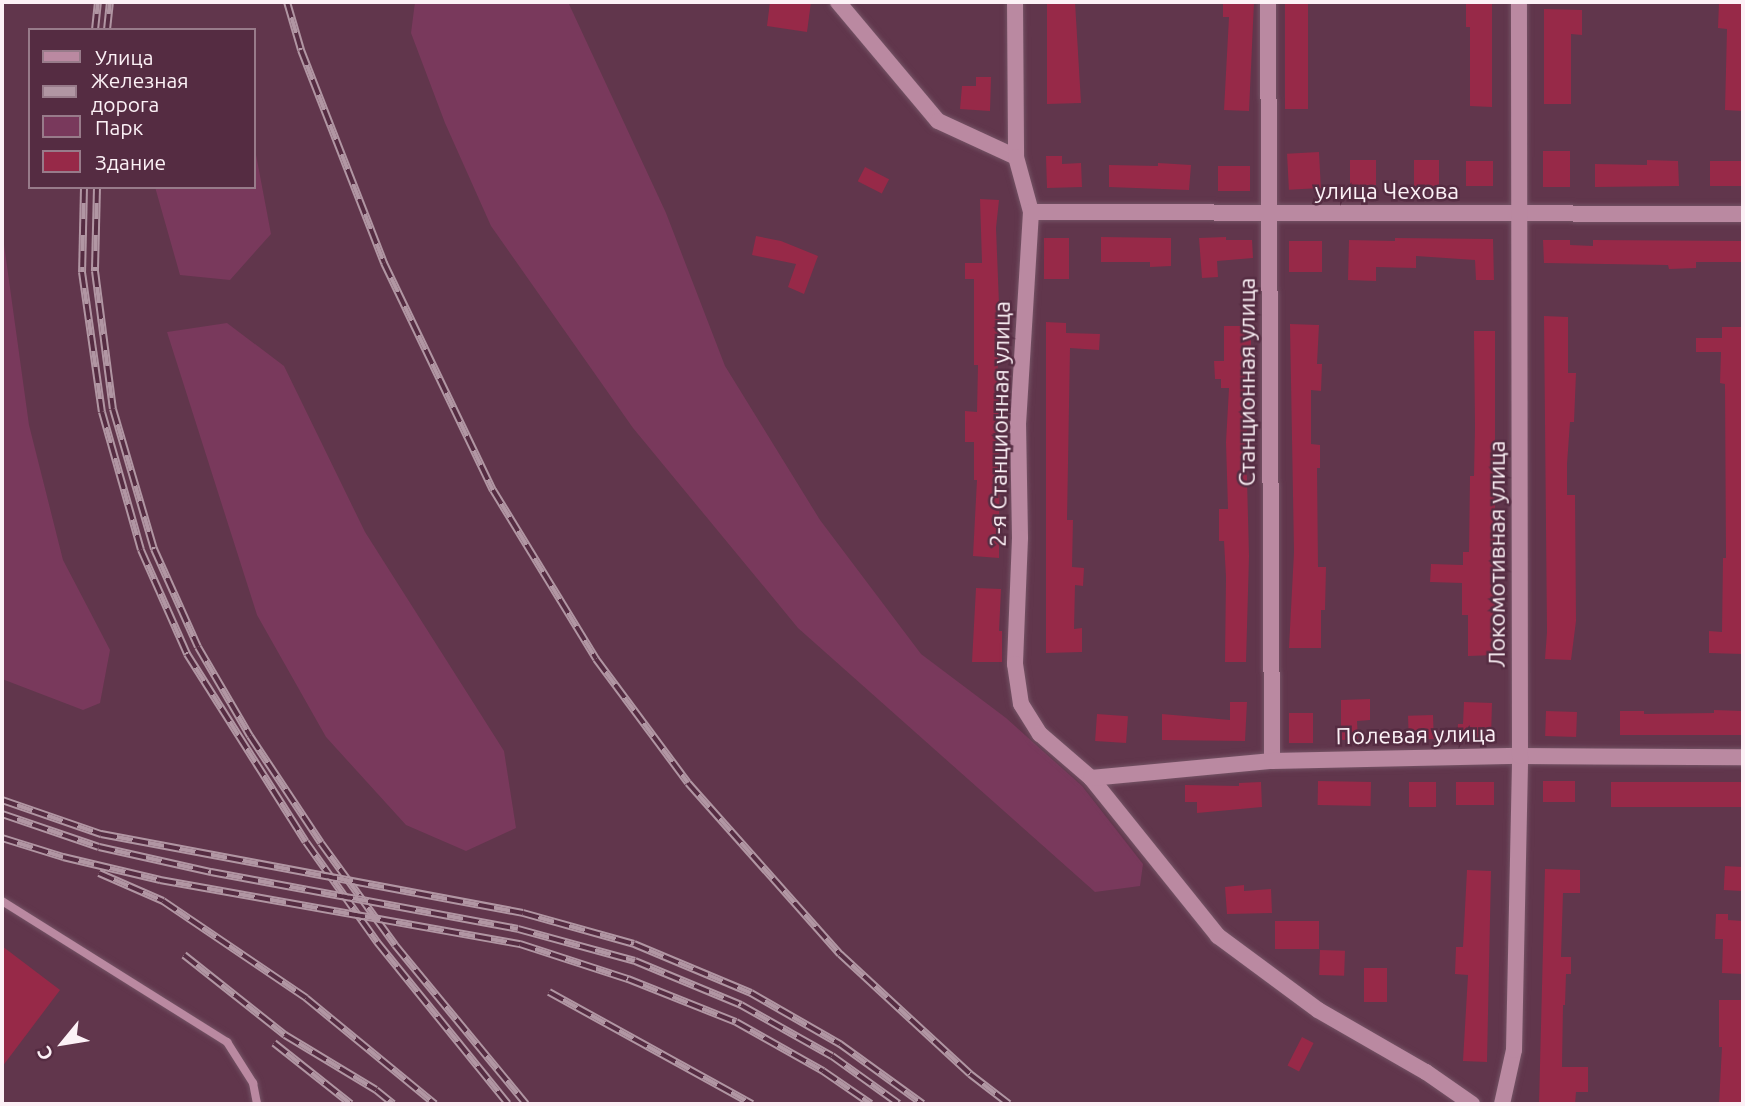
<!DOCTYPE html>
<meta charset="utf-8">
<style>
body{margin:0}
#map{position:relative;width:1745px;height:1106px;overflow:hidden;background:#61364c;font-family:Ubuntu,sans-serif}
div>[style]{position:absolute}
.green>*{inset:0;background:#79395c}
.building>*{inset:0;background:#972948;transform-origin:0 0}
.roads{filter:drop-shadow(0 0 2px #745365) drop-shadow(0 0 2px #745365)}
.lane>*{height:8px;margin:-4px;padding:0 4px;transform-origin:4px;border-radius:4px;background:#ba89a1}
.street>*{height:16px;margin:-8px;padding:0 8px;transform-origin:8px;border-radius:8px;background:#ba89a1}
.rail>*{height:8px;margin-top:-4px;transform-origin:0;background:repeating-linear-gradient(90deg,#552c42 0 16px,#b196a3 0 32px);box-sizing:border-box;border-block:2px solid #b196a3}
span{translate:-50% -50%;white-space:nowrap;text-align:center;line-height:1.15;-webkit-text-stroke:5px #552c42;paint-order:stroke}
.street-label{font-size:23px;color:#fcf1f6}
.frame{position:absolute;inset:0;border:4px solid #fcf1f6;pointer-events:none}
.legend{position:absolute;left:28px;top:28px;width:228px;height:161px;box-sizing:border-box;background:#552c42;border:2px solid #987b8a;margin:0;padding:9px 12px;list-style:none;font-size:21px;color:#fcf1f6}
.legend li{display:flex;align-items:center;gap:14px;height:35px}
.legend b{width:35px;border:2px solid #987b8a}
.north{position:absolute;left:28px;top:1008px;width:70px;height:70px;-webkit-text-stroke:5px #552c42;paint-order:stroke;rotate:240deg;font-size:19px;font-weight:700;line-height:28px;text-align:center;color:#fcf1f6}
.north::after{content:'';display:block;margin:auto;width:24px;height:32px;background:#fcf1f6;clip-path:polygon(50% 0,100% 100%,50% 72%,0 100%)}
</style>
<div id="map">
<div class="green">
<i style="clip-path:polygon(415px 2px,568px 2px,666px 213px,725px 366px,820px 520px,921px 654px,1006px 718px,1082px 786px,1143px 864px,1140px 886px,1095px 892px,798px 628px,633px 428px,491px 226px,445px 123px,411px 33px)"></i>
<i style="clip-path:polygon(254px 144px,271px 234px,230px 280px,180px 275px,155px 187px,254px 187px)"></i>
<i style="clip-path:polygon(2px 230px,29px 425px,63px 560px,110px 650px,100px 703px,83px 710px,2px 679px)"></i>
<i style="clip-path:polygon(227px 323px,284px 366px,365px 532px,504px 751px,516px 828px,466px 851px,406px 825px,326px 737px,257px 615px,167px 332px)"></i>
</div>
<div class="building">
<i style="clip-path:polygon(770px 2px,811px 2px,807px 32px,767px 26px)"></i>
<i style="clip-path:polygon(1047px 2px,1075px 2px,1081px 103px,1047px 104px)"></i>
<i style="clip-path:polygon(1223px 2px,1254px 2px,1249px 111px,1224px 110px,1229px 17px,1223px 17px)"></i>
<i style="left:1285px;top:2px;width:23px;height:107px"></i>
<i style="clip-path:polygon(1466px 2px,1492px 2px,1492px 107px,1470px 106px,1470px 27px,1466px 27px)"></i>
<i style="clip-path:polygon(1719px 2px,1743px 2px,1743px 111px,1725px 110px,1727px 29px,1718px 28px)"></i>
<i style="clip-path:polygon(1544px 9px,1582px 10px,1582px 35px,1571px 34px,1571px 104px,1544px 104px)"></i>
<i style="clip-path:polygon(976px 77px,991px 77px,990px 111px,960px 109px,962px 86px,976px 86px)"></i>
<i style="left:1543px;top:151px;width:27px;height:36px"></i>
<i style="left:1319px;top:152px;width:36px;height:32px;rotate:87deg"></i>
<i style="clip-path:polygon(1046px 156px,1062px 156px,1062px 164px,1081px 163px,1082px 187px,1047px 188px)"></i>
<i style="left:1350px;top:160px;width:26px;height:25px"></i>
<i style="left:1414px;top:160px;width:25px;height:26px"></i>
<i style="clip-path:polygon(1647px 160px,1678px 161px,1679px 186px,1595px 187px,1595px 164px,1647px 165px)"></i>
<i style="left:1466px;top:161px;width:27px;height:25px"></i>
<i style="left:1710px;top:161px;width:33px;height:25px"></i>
<i style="clip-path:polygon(1158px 163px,1191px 165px,1189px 190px,1109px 187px,1109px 165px,1158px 166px)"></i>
<i style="left:1218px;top:166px;width:32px;height:25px"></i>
<i style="left:865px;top:167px;width:27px;height:16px;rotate:27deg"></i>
<i style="clip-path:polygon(980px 199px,999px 200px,996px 228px,1000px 329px,997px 381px,1000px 381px,999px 558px,973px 556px,977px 480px,974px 480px,974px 442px,965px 442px,965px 411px,977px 412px,978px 365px,974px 365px,974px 279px,965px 279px,965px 263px,982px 263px)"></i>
<i style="clip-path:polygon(756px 236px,781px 241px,818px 256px,804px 294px,788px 287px,796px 264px,752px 255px)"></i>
<i style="clip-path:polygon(1101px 237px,1171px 238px,1171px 266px,1150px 267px,1150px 262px,1101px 262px)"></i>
<i style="clip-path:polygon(1226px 237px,1226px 240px,1252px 240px,1253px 258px,1217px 261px,1218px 277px,1202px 278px,1199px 238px)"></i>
<i style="left:1044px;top:238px;width:25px;height:41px"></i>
<i style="clip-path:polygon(1395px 238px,1493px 239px,1494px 280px,1476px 280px,1475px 260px,1416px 256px,1416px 268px,1376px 267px,1376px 281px,1348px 280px,1349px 240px,1395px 241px)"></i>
<i style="clip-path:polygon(1543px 240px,1570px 240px,1570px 245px,1593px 246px,1593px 240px,1743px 241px,1743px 262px,1696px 262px,1696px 268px,1669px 269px,1668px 265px,1544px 263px)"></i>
<i style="left:1322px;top:241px;width:31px;height:33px;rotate:90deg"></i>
<i style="clip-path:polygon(1544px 316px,1568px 317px,1568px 373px,1576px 373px,1574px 422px,1570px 422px,1567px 464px,1567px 495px,1575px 495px,1576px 621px,1571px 660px,1545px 659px,1547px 632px)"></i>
<i style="clip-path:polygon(1046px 322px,1066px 323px,1066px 333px,1100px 334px,1099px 350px,1070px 348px,1067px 520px,1073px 520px,1072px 567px,1084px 568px,1083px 586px,1075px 585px,1074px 629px,1082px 628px,1082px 652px,1046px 653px)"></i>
<i style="clip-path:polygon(1290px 324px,1319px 325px,1317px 364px,1322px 364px,1321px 391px,1311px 390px,1311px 444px,1320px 445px,1320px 468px,1317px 468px,1318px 567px,1326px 567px,1325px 610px,1321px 610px,1321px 648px,1289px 648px,1294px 552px)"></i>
<i style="clip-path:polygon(1224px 326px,1251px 326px,1251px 388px,1246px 441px,1249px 556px,1246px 662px,1225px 662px,1226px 577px,1224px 541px,1219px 541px,1219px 509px,1228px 509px,1226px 442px,1229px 388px,1221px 388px,1221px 379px,1215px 379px,1214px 361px,1224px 361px)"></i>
<i style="clip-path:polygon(1722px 327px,1743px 327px,1743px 654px,1709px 653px,1709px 631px,1722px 632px,1723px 558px,1726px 558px,1725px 384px,1720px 383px,1721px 352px,1696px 352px,1696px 338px,1722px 338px)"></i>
<i style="clip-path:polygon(1474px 331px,1495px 331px,1495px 655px,1468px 656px,1468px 615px,1462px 615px,1462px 583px,1430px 582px,1431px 564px,1463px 565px,1463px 552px,1469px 552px,1470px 476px,1474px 476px,1475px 427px)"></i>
<i style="clip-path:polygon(976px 588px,1001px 589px,999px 631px,1002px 631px,1002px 662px,972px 662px)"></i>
<i style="clip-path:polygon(1370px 699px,1370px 720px,1357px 721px,1358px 739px,1341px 740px,1341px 700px)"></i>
<i style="clip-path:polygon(1230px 702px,1247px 702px,1245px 741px,1162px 740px,1162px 714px,1230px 720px)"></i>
<i style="clip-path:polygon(1464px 702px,1492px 703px,1491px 738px,1457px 737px,1458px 724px,1463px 724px)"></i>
<i style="clip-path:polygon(1714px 710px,1743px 711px,1742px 735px,1620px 735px,1620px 711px,1644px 711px,1644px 714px,1714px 713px)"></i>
<i style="left:1546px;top:711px;width:31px;height:25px;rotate:2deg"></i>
<i style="left:1289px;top:713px;width:24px;height:30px"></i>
<i style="left:1097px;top:714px;width:31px;height:27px;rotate:4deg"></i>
<i style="left:1433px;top:715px;width:24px;height:25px;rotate:88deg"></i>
<i style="left:1318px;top:781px;width:53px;height:24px;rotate:1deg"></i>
<i style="left:1543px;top:781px;width:32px;height:21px"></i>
<i style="clip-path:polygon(1261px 782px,1262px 807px,1197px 813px,1197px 802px,1185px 802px,1185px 785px,1239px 786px,1239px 783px)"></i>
<i style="left:1409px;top:782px;width:27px;height:25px"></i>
<i style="left:1456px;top:782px;width:38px;height:23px"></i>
<i style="left:1611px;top:782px;width:132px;height:25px"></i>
<i style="left:1725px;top:866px;width:18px;height:24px;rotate:3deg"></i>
<i style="clip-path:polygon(1545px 869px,1580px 870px,1580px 893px,1563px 893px,1561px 957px,1571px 957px,1571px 974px,1566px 974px,1565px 1005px,1563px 1005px,1562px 1067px,1588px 1067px,1588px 1092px,1576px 1092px,1575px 1104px,1539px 1104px)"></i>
<i style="clip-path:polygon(1467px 870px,1491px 871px,1487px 1062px,1463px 1061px,1468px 975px,1455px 974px,1456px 947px,1463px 947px)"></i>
<i style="clip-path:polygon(1244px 885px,1244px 891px,1271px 889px,1272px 913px,1227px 914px,1225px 887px)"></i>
<i style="clip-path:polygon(1716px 914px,1728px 914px,1728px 920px,1743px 921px,1743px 974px,1722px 973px,1723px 939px,1715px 939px)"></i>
<i style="left:1275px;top:921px;width:44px;height:28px"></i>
<i style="clip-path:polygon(2px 946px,60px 990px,2px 1067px)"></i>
<i style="left:1320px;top:950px;width:25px;height:25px;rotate:2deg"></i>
<i style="left:1364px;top:968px;width:23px;height:34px"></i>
<i style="clip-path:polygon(1719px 1000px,1743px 1000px,1743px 1104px,1719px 1104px,1722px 1047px,1719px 1047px)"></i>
<i style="left:1302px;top:1037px;width:13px;height:32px;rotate:27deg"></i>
</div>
<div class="roads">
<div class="lane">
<i style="left:2px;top:901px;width:266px;rotate:32.1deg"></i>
<i style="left:227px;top:1042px;width:49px;rotate:57.6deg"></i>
<i style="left:253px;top:1083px;width:21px;rotate:79deg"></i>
</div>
<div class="street">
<i style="left:838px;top:2px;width:155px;rotate:50deg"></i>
<i style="left:938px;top:121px;width:86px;rotate:24.8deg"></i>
<i style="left:1015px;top:2px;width:155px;rotate:89.6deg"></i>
<i style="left:1016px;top:157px;width:57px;rotate:74.7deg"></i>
<i style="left:1031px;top:212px;width:211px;rotate:93.5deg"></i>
<i style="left:1018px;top:423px;width:115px;rotate:89deg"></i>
<i style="left:1020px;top:538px;width:126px;rotate:92.3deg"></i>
<i style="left:1015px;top:664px;width:40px;rotate:81.5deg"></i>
<i style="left:1021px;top:704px;width:36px;rotate:58deg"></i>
<i style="left:1040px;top:734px;width:67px;rotate:40.8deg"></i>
<i style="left:1091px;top:778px;width:203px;rotate:51.2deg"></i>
<i style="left:1218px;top:936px;width:124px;rotate:36.5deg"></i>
<i style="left:1318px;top:1010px;width:125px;rotate:29.9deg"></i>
<i style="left:1426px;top:1072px;width:56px;rotate:34.8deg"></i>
<i style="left:1268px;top:2px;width:759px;rotate:89.7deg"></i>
<i style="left:1031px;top:212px;width:712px;rotate:0.16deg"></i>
<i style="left:1091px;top:778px;width:182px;rotate:-5.4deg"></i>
<i style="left:1272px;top:761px;width:248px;rotate:-1.2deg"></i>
<i style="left:1520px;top:756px;width:223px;rotate:0.3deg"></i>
<i style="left:1502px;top:1104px;width:55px;rotate:-77.5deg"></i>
<i style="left:1514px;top:1050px;width:294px;rotate:-88.8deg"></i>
<i style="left:1520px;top:756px;width:754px;rotate:-90.08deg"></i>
</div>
</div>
<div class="rail">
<i style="left:287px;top:2px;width:50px;rotate:73.7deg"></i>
<i style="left:301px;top:50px;width:229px;rotate:68.7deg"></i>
<i style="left:384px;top:263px;width:252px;rotate:64.4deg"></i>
<i style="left:493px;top:490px;width:198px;rotate:58.6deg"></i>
<i style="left:596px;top:659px;width:154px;rotate:53.4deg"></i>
<i style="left:688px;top:783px;width:229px;rotate:48.4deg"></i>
<i style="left:840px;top:954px;width:177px;rotate:42.7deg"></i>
<i style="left:970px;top:1074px;width:49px;rotate:37.6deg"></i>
<i style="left:95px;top:30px;width:28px;rotate:-84deg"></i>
<i style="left:107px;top:30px;width:28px;rotate:-84deg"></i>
<i style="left:84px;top:187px;width:85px;rotate:91.3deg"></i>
<i style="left:82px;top:272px;width:141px;rotate:81.9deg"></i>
<i style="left:102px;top:412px;width:143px;rotate:74.2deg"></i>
<i style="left:141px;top:550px;width:114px;rotate:66.1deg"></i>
<i style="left:187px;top:654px;width:222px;rotate:57.7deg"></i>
<i style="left:306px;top:842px;width:123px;rotate:54.6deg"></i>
<i style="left:377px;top:942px;width:208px;rotate:51deg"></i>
<i style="left:97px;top:187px;width:84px;rotate:91.4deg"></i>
<i style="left:95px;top:271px;width:139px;rotate:82.6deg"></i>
<i style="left:113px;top:409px;width:146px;rotate:73.7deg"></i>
<i style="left:154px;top:549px;width:107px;rotate:65.8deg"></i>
<i style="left:198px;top:647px;width:103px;rotate:59.7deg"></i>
<i style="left:250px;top:736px;width:128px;rotate:56.4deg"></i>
<i style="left:321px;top:843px;width:126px;rotate:54deg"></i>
<i style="left:395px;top:945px;width:206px;rotate:50.5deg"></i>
<i style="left:2px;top:800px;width:105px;rotate:19deg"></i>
<i style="left:101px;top:834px;width:429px;rotate:10.6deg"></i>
<i style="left:523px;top:913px;width:115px;rotate:15.6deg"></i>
<i style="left:634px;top:944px;width:127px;rotate:22.7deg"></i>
<i style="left:751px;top:993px;width:103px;rotate:29.8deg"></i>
<i style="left:840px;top:1044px;width:102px;rotate:35.9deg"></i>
<i style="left:2px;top:814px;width:102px;rotate:18.8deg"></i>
<i style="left:99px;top:847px;width:115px;rotate:12.6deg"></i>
<i style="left:211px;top:872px;width:312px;rotate:10.5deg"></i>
<i style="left:518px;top:929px;width:121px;rotate:15.3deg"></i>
<i style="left:635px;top:961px;width:115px;rotate:22.5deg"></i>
<i style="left:741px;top:1005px;width:104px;rotate:29.3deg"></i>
<i style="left:832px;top:1056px;width:82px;rotate:35.6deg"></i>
<i style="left:2px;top:838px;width:64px;rotate:17.3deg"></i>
<i style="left:63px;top:857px;width:100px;rotate:13.3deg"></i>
<i style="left:160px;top:880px;width:366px;rotate:10.1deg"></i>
<i style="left:520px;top:944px;width:114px;rotate:18deg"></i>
<i style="left:628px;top:979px;width:116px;rotate:21.7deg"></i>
<i style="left:736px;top:1022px;width:100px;rotate:29.4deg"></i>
<i style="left:823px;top:1071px;width:58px;rotate:34.5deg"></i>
<i style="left:99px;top:873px;width:70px;rotate:23.6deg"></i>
<i style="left:163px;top:901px;width:173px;rotate:34.1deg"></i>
<i style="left:306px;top:998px;width:167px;rotate:39.4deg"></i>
<i style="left:184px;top:955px;width:129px;rotate:38.4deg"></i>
<i style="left:285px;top:1035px;width:106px;rotate:31.1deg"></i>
<i style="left:376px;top:1090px;width:22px;rotate:39deg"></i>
<i style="left:549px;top:992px;width:232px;rotate:28.9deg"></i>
<i style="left:274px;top:1043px;width:98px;rotate:38.4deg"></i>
</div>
<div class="street-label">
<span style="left:1387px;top:191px">улица Чехова</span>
<span style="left:1247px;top:382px;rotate:-90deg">Станционная улица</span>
<span style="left:1000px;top:424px;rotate:-89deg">2-я Станционная улица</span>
<span style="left:1497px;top:554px;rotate:-90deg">Локомотивная улица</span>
<span style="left:1416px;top:735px;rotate:-1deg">Полевая улица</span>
</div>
<div class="frame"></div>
<ul class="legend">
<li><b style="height:9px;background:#ba89a1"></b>Улица</li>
<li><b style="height:9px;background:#b196a3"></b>Железная дорога</li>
<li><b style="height:19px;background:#79395c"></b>Парк</li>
<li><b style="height:19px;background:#972948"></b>Здание</li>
</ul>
<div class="north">С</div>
</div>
